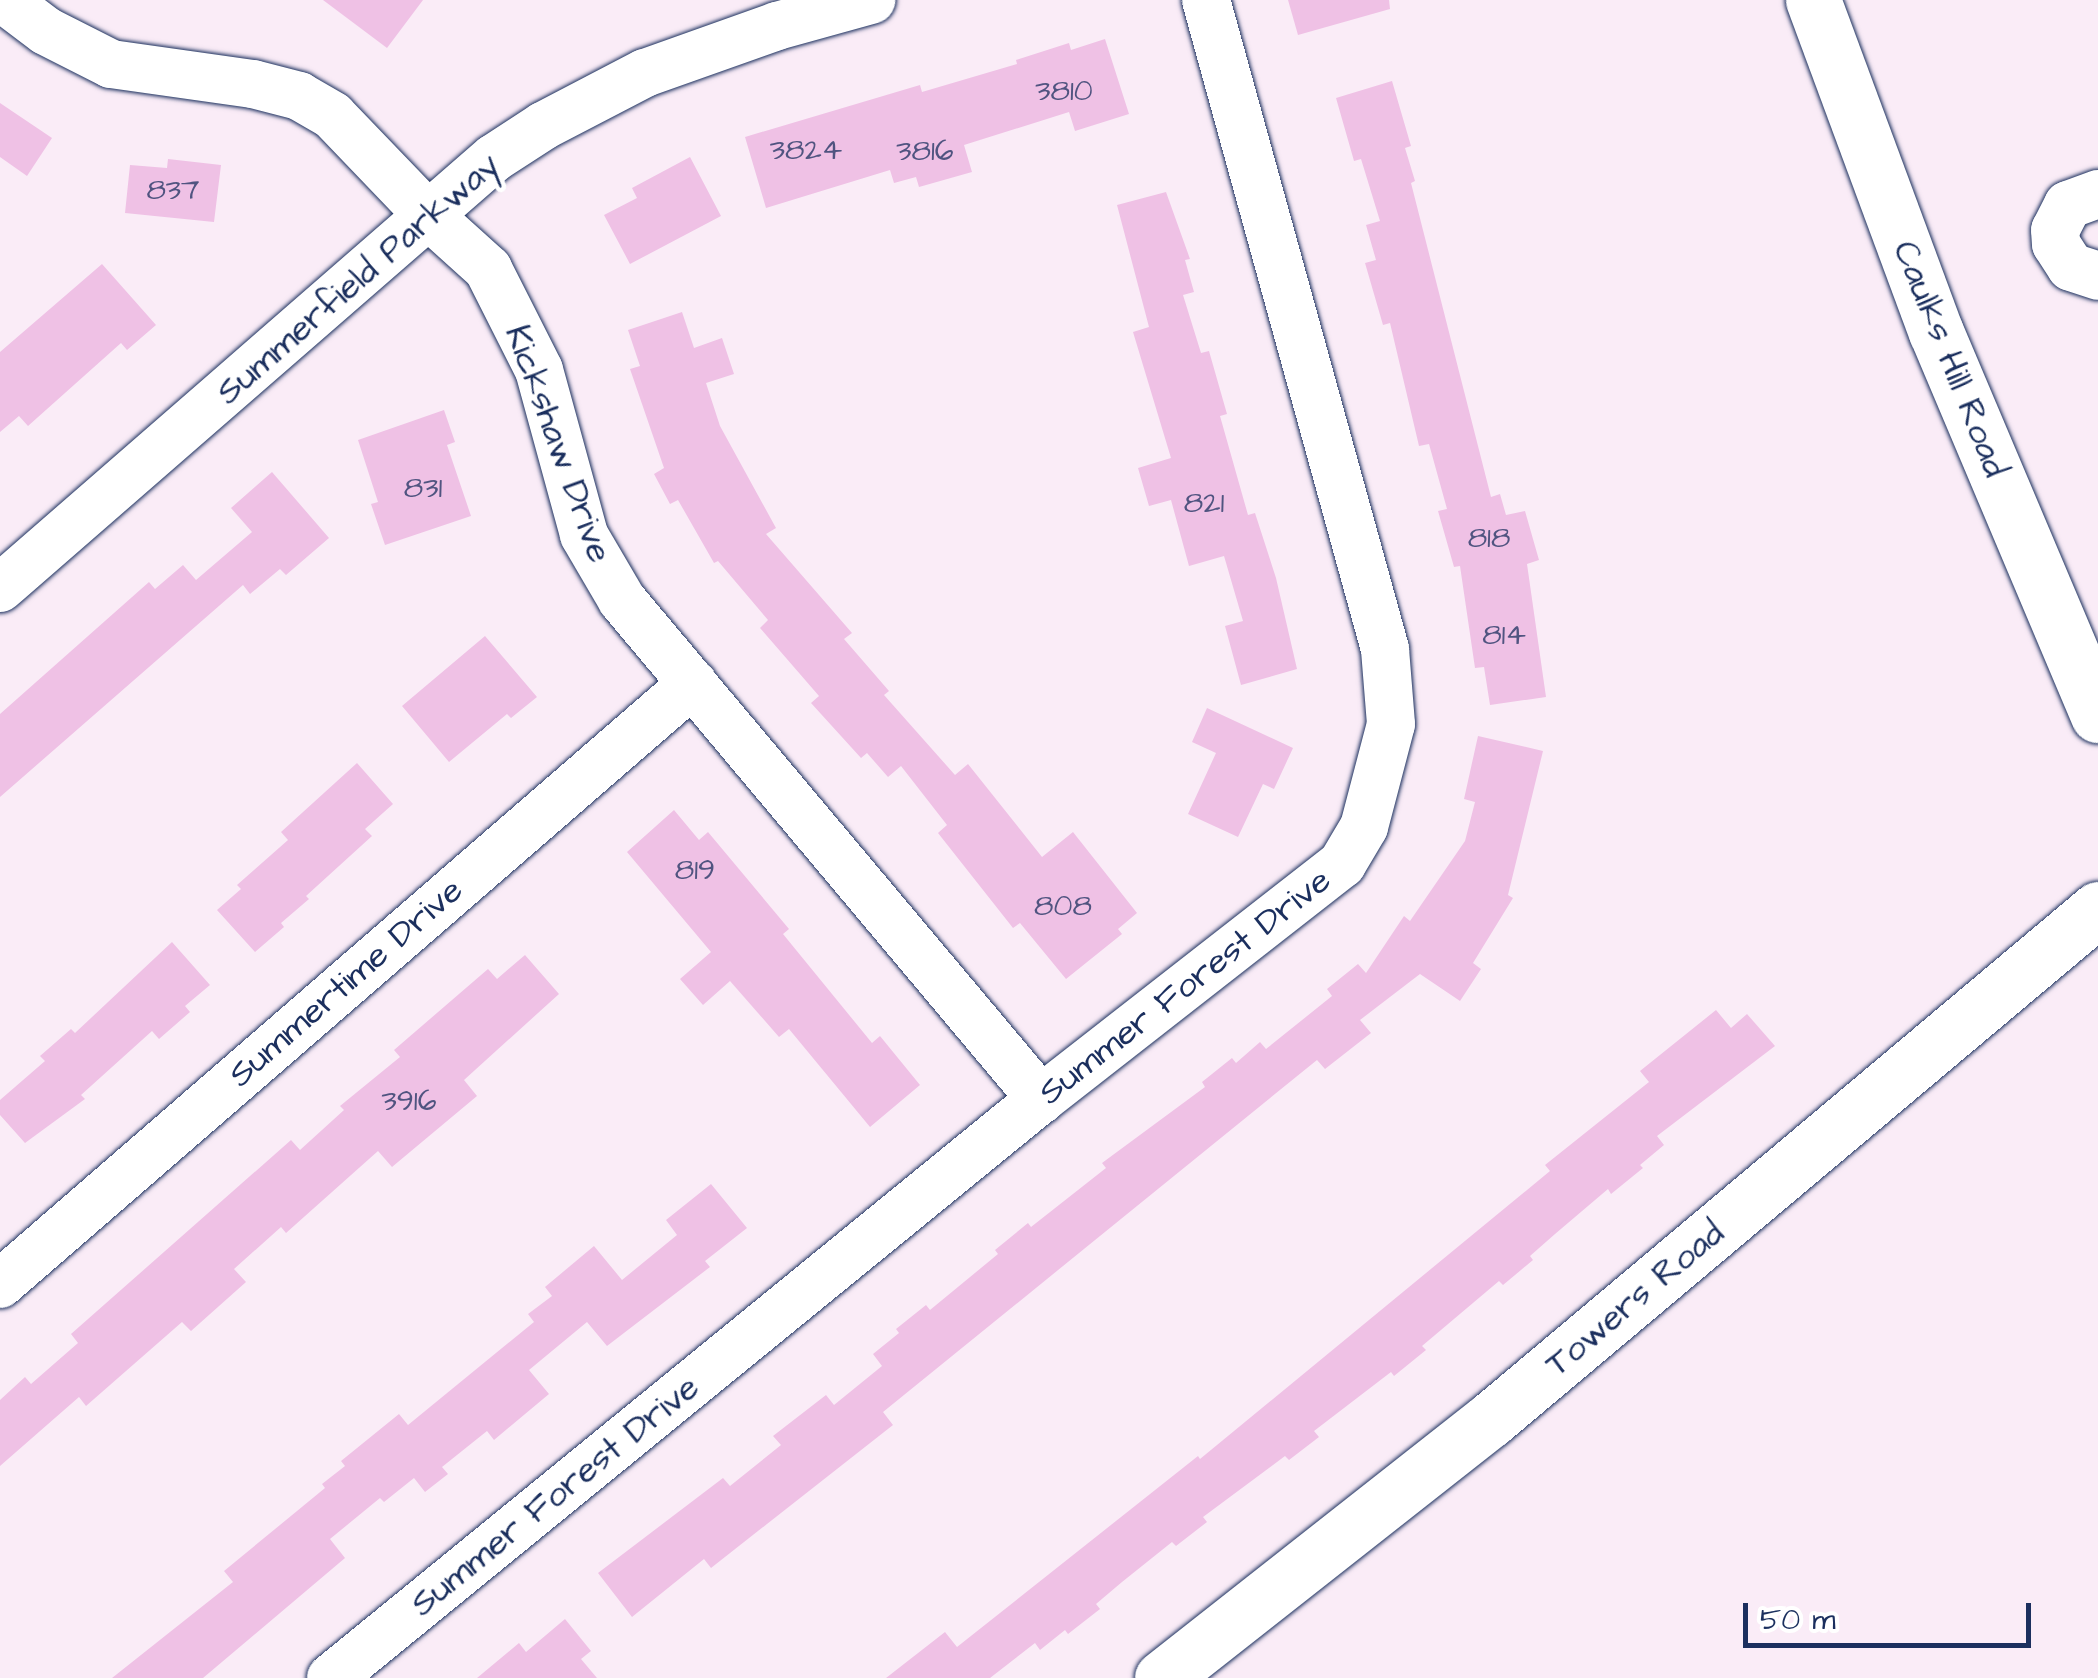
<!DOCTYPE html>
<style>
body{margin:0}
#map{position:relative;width:2098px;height:1678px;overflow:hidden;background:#faecf7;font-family:"Architects Daughter",sans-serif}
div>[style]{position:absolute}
.building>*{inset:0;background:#efc1e5}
.roads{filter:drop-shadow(0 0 2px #1b2f5e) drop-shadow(0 0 2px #1b2f5e)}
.minor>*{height:48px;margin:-24px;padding:0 24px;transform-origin:24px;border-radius:24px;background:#fff}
.major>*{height:55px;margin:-27.5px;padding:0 27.5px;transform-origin:27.5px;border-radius:27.5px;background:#fff}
span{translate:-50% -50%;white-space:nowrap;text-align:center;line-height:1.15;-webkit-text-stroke:9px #fff;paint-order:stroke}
.number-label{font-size:30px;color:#505480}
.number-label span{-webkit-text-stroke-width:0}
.street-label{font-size:35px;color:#1b2f5e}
.scale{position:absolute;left:1743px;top:1603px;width:288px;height:45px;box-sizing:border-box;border:5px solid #1b2f5e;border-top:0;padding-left:12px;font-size:30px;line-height:35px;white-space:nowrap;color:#1b2f5e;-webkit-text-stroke:8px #fff;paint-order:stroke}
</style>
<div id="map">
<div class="building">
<i style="clip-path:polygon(323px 0,423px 0,387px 48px)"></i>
<i style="clip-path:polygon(1288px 0,1389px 0,1390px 9px,1298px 35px)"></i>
<i style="clip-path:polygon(1105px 39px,1129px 114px,1075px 131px,1069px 112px,964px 145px,972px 172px,919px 187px,916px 177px,894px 183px,890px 170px,766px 208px,745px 137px,920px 85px,922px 92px,1017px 64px,1016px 60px,1069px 43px,1071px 50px)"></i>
<i style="clip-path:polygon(1392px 81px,1411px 146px,1405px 148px,1415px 181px,1411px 183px,1491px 497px,1500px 494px,1506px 515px,1525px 511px,1539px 560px,1527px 564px,1546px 697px,1490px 705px,1484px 667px,1475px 668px,1460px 566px,1454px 567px,1438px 511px,1447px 509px,1429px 444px,1419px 446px,1390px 323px,1383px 325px,1365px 263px,1376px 260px,1366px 225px,1380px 221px,1361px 159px,1354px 161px,1336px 98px)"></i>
<i style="clip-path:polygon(0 103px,52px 138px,27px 176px,0 157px)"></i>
<i style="clip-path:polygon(690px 157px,721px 216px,630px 264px,604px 215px,637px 198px,632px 188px)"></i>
<i style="clip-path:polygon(168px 159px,221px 165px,214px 222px,125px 213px,130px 165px,167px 168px)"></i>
<i style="clip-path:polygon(1166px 192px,1190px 259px,1185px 260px,1194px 292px,1183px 295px,1201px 353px,1209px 351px,1227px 414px,1220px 416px,1248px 515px,1255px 513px,1276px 578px,1297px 669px,1241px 685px,1225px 626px,1243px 621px,1224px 556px,1189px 566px,1171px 500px,1149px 506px,1138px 468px,1171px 458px,1133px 332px,1149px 327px,1117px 205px)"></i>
<i style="clip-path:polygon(102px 264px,156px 325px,127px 350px,121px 343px,28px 426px,19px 416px,0 432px,0 352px)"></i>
<i style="clip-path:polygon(682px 312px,694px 348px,722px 338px,734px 374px,706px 383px,720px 426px,776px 528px,766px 534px,852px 633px,844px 639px,889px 691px,884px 695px,955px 775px,968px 764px,1042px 857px,1073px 832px,1137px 913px,1118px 929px,1122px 934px,1066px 979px,1020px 923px,1013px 928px,938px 833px,947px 825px,901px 766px,888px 777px,867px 753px,861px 758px,811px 703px,819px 696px,760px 628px,768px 620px,718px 561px,714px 563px,678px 500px,670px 504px,654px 474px,664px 468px,630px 369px,640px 366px,628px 330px)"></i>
<i style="clip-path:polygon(444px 410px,455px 442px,447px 445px,471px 516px,385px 545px,371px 504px,378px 502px,358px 440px)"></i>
<i style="clip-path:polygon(272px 472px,329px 538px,286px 575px,280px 569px,250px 594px,243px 585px,0 797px,0 714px,149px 582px,155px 589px,183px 565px,196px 580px,252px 532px,231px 508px)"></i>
<i style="clip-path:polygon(485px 636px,537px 697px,511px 718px,507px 714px,449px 762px,402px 706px)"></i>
<i style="clip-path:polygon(1207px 708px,1293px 748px,1274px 789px,1263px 784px,1238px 837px,1188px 814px,1216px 753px,1192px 742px)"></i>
<i style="clip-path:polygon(1478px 736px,1543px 751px,1508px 895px,1513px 898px,1473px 963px,1481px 969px,1460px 1001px,1420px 974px,1360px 1020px,1371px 1033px,1325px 1069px,1317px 1060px,883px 1412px,893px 1425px,711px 1568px,704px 1559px,632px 1617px,598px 1573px,723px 1478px,730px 1486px,781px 1445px,773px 1436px,826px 1395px,834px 1405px,882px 1366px,873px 1354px,899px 1333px,896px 1329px,926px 1305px,930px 1310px,998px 1254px,995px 1250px,1028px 1223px,1031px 1227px,1106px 1168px,1102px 1163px,1205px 1087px,1202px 1082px,1232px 1058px,1236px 1063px,1260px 1042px,1266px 1049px,1332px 996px,1327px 989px,1358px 964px,1366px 973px,1404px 916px,1410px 921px,1465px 841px,1475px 802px,1464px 799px)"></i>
<i style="clip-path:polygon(357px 763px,393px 804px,365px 829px,372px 836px,306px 896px,309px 899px,281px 923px,284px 927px,255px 952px,217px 910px,241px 889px,237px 885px,288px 840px,281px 832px)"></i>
<i style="clip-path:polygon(674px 810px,699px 840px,708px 832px,789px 929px,783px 934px,872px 1043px,880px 1036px,920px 1085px,870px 1127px,789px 1029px,779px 1037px,730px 981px,703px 1005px,680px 979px,711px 952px,627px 852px)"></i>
<i style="clip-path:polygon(172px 942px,210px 985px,185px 1006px,190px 1012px,159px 1039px,152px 1031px,81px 1095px,85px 1099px,25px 1143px,0 1115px,0 1100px,45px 1061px,40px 1056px,71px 1029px,75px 1033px)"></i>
<i style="clip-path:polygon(525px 955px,559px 994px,464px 1080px,477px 1096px,392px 1167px,378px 1151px,286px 1233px,281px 1227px,234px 1269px,246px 1282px,191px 1331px,182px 1322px,86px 1406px,79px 1397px,0 1466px,0 1400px,25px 1377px,31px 1384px,78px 1343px,71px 1334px,291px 1140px,300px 1150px,344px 1110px,340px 1106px,400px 1057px,394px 1050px,488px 969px,497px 979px)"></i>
<i style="clip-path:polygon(1716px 1010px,1731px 1028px,1747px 1014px,1775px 1046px,1657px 1136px,1664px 1145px,1640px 1165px,1643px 1168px,1611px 1194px,1608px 1189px,1555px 1234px,1530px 1256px,1533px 1260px,1503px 1285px,1499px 1281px,1422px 1346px,1426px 1350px,1394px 1376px,1391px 1372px,1314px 1431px,1319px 1437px,1289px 1460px,1285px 1456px,1203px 1517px,1207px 1522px,1176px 1546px,1172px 1542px,1122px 1582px,1096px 1604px,1100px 1609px,1068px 1634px,1065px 1630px,1040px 1650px,1035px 1643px,990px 1678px,886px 1678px,945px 1632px,957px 1647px,1198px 1456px,1200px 1459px,1550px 1171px,1545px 1165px,1649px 1082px,1640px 1071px)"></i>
<i style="clip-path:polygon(711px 1184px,747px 1228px,705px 1261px,710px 1267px,607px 1346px,587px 1322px,529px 1370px,549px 1394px,494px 1440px,487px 1431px,442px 1467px,448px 1474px,425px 1492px,414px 1478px,384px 1502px,380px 1498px,330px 1539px,345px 1558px,203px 1678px,112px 1678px,233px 1582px,224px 1571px,325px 1488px,322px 1484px,345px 1466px,341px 1461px,399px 1414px,408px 1425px,534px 1322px,528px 1314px,552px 1296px,545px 1287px,594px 1246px,622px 1280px,677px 1235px,666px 1220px)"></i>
<i style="clip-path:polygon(565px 1619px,591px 1651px,581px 1659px,597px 1678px,477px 1678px,519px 1643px,526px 1652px)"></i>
</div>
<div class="roads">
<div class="minor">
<i style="left:5px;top:0;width:51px;rotate:37.1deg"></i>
<i style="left:46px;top:31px;width:73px;rotate:26.9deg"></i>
<i style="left:111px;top:64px;width:143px;rotate:8deg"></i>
<i style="left:253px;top:84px;width:48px;rotate:14.6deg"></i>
<i style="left:299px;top:96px;width:39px;rotate:30deg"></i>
<i style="left:333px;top:116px;width:134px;rotate:46.2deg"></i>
<i style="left:426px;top:213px;width:84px;rotate:42.1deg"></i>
<i style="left:488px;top:269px;width:113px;rotate:63.2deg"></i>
<i style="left:539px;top:370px;width:171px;rotate:74.7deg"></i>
<i style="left:584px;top:535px;width:75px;rotate:59.7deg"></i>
<i style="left:622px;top:600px;width:652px;rotate:49.98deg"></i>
<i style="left:2098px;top:194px;width:32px;rotate:160deg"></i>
<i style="left:2068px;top:205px;width:28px;rotate:117deg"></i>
<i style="left:2055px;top:230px;width:14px;rotate:86deg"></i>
<i style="left:2056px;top:244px;width:27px;rotate:57deg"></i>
<i style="left:2071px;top:267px;width:28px;rotate:18deg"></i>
<i style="left:0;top:588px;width:655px;rotate:-41.04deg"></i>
<i style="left:494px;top:158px;width:59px;rotate:-33.1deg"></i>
<i style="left:543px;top:126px;width:115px;rotate:-27.5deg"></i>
<i style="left:645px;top:73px;width:140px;rotate:-19.6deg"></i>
<i style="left:777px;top:26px;width:98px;rotate:-15.5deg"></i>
<i style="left:0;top:1284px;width:917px;rotate:-40.93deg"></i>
<i style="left:331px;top:1678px;width:916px;rotate:-39.2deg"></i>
<i style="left:1041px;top:1099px;width:382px;rotate:-38deg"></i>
<i style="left:1342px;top:864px;width:43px;rotate:-59.3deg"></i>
<i style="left:1364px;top:827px;width:106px;rotate:-75.3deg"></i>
<i style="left:1391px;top:724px;width:75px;rotate:-94.6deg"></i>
<i style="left:1385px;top:649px;width:673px;rotate:-105.42deg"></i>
</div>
<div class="major">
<i style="left:1813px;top:0;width:354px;rotate:69.7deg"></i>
<i style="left:1936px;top:332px;width:416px;rotate:67.1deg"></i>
<i style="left:1162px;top:1678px;width:417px;rotate:-38.2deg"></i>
<i style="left:1490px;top:1420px;width:794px;rotate:-40.05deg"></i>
</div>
</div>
<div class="number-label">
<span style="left:1064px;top:91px">3810</span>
<span style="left:806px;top:150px">3824</span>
<span style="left:925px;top:151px">3816</span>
<span style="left:173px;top:190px">837</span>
<span style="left:423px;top:488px">831</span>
<span style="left:1204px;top:503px">821</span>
<span style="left:1489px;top:538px">818</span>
<span style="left:1504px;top:635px">814</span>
<span style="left:695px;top:870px">819</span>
<span style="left:1063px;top:906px">808</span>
<span style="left:409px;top:1101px">3916</span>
</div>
<div class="street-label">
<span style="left:358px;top:279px;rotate:-41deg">Summerfield Parkway</span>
<span style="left:1950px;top:359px;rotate:68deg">Caulks Hill Road</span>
<span style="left:558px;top:444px;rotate:70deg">Kickshaw Drive</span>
<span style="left:346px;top:983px;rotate:-41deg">Summertime Drive</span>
<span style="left:1185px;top:987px;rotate:-38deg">Summer Forest Drive</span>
<span style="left:1635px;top:1299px;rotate:-40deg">Towers Road</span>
<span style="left:555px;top:1496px;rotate:-39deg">Summer Forest Drive</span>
</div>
<div class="scale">50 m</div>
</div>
